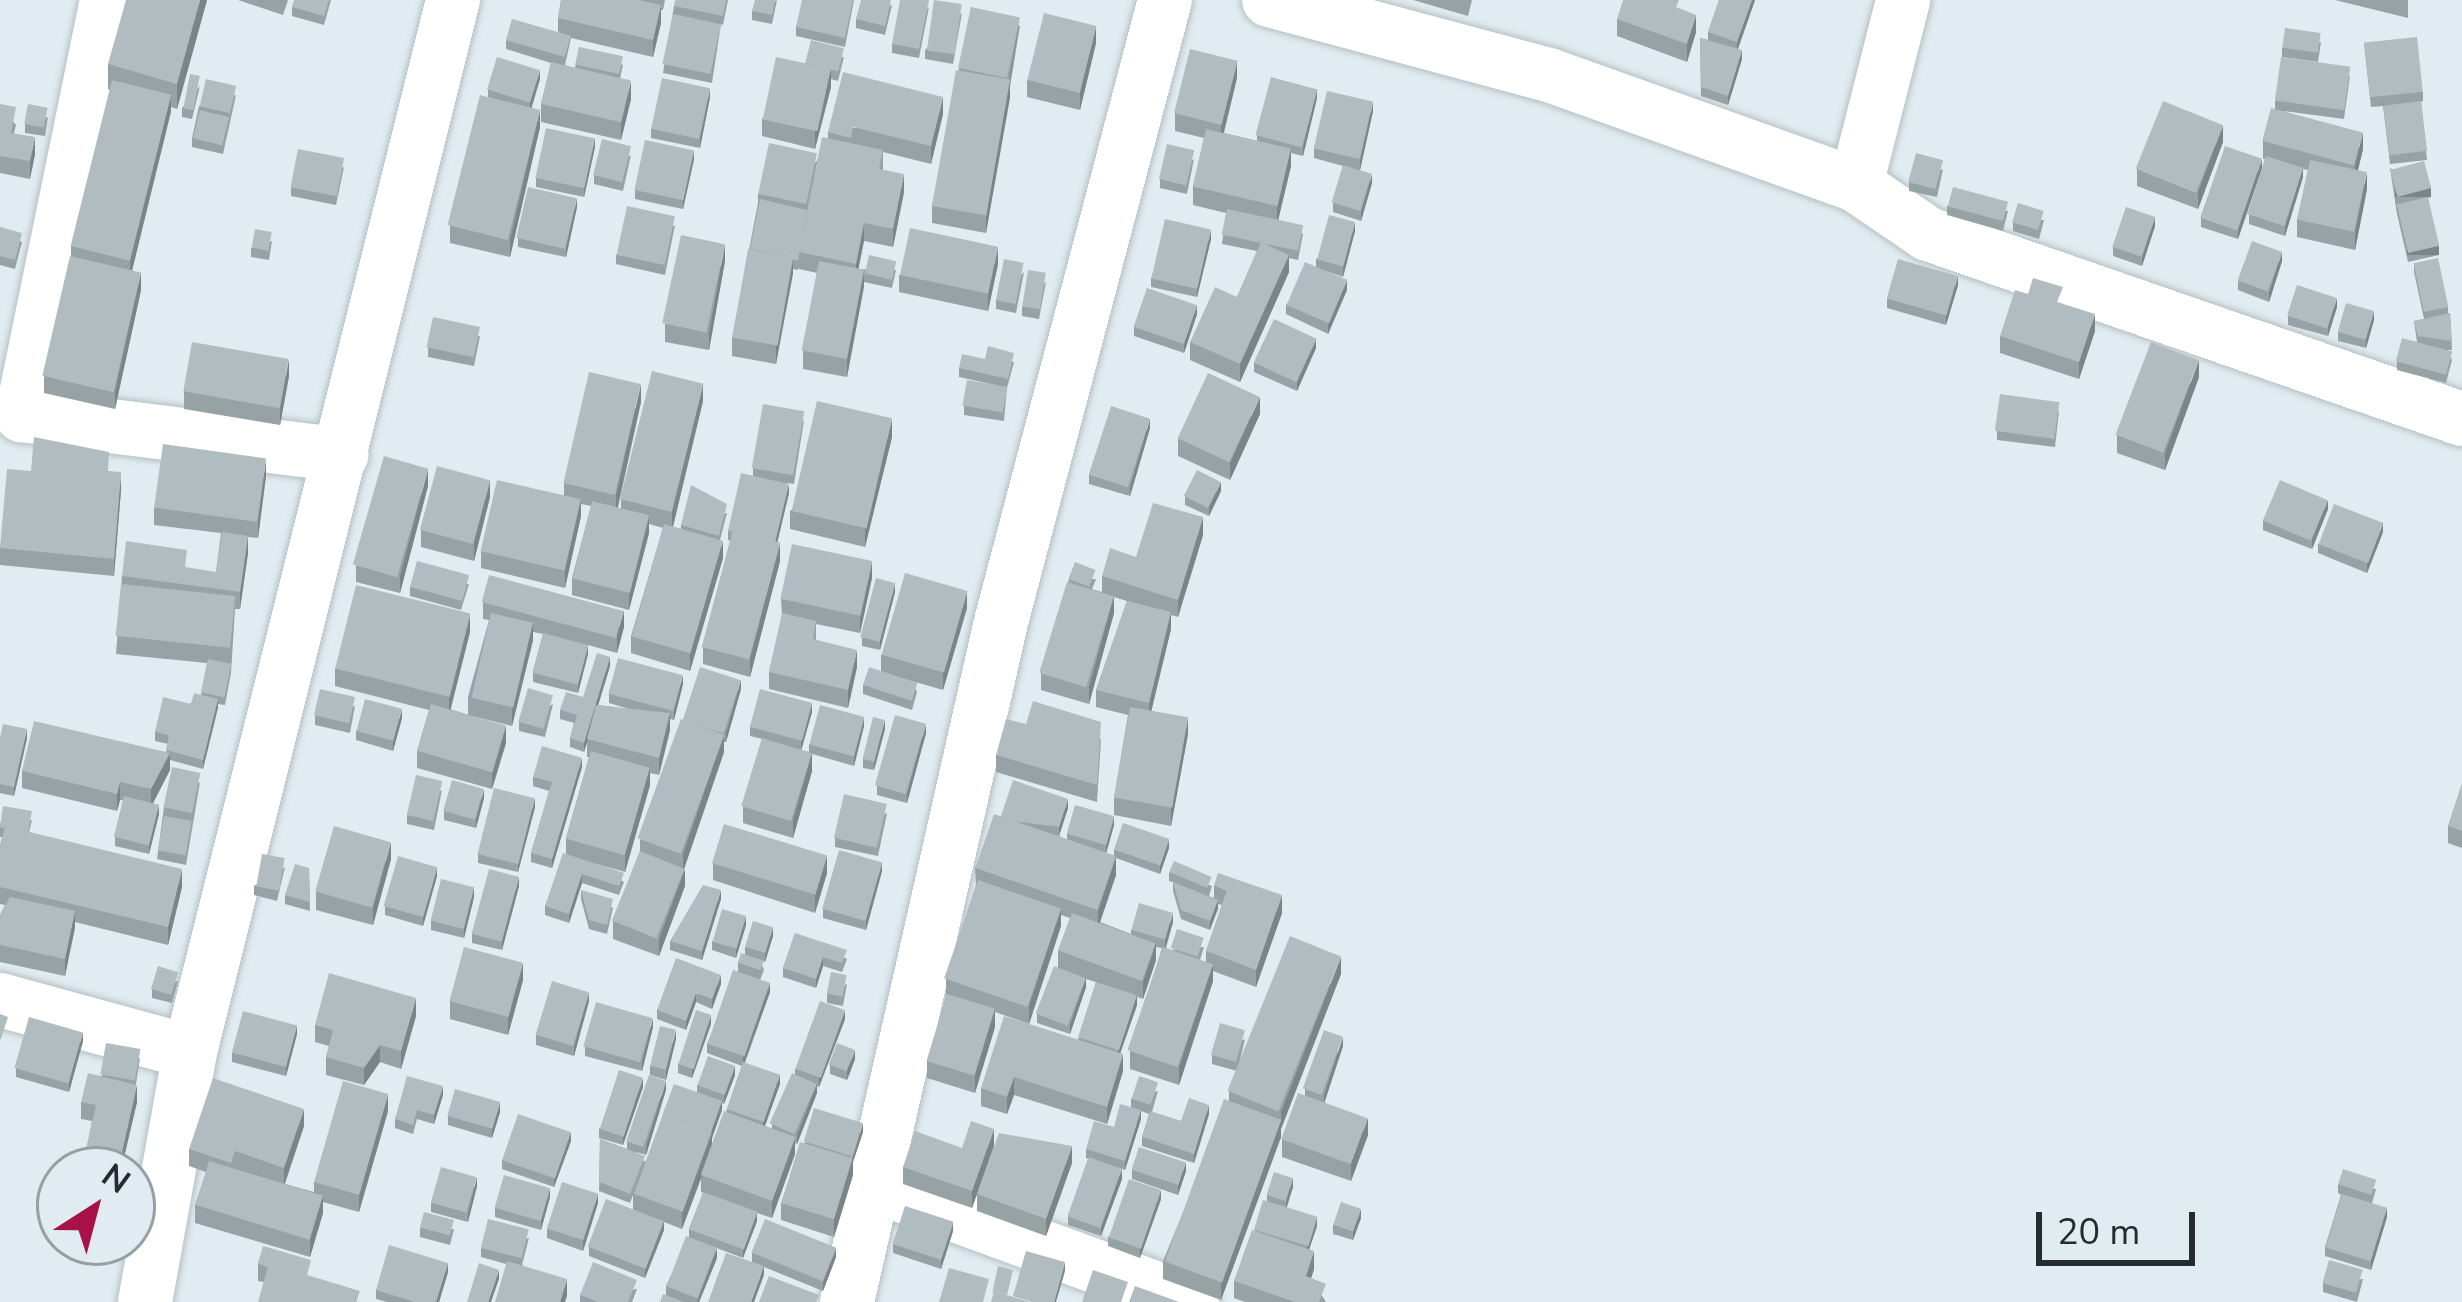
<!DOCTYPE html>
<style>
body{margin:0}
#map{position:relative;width:2462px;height:1302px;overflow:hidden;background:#e0ecf1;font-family:"Nunito Sans",sans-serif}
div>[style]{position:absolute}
.roads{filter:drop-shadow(0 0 3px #b5c0c5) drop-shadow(0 0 3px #b5c0c5)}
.minor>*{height:54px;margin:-27px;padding:0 27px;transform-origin:27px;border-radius:27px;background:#fff}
.wall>*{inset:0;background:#97a2a5}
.shaded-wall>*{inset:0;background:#7b8486;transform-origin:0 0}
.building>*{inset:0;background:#b0bcc0;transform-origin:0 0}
span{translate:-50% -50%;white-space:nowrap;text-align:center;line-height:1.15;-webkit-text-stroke:9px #e0ecf1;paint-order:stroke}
.north{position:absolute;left:36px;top:1146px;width:120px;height:120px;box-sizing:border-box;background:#e0ecf1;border:3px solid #969fa3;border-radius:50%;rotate:36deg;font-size:33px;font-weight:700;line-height:48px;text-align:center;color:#262b2d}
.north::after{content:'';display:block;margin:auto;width:42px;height:54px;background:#a81246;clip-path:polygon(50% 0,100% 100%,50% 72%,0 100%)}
.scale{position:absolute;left:2036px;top:1212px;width:159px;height:54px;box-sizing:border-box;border:6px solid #262b2d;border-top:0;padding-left:15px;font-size:36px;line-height:42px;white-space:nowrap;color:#262b2d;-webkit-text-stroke:9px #e0ecf1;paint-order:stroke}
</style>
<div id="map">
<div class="roads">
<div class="minor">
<i style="left:107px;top:0;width:424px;rotate:101.6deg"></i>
<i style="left:22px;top:415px;width:322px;rotate:7.1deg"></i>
<i style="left:1269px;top:0;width:290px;rotate:15deg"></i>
<i style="left:1549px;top:75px;width:326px;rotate:19.7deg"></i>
<i style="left:1856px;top:185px;width:87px;rotate:34.2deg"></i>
<i style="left:1928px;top:234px;width:565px;rotate:19.11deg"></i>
<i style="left:1856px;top:185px;width:191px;rotate:-75.7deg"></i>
<i style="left:0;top:1000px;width:197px;rotate:15.3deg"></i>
<i style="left:873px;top:1185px;width:340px;rotate:20.1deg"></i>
<i style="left:145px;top:1302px;width:254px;rotate:-79.8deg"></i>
<i style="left:190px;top:1052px;width:1084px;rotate:-75.96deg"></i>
<i style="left:847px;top:1302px;width:697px;rotate:-77.24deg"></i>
<i style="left:1001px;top:622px;width:643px;rotate:-75.23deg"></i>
</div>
</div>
<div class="wall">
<i style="clip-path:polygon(207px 0,177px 109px,171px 107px,132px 270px,141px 290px,115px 409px,44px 393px,44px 376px,71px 256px,71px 246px,110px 90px,108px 89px,108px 64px)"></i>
<i style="clip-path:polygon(238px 0,288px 0,283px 15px)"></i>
<i style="clip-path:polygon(331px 0,324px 25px,292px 16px,292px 7px)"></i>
<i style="clip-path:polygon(561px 0,665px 0,663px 10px,661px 10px,661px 23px,653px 57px,571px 38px,565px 65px,575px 68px,579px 47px,623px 65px,620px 79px,631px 99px,621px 140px,541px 122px,541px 104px,551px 63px,506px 49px,506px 40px,558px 32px,558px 18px)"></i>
<i style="clip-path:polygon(728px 0,723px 25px,721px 24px,712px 83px,663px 73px,674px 6px)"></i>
<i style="clip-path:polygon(777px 0,772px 24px,752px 20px,752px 11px)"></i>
<i style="clip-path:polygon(854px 0,845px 47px,796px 36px,796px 27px)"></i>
<i style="clip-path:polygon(1413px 0,1472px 0,1468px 16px)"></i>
<i style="clip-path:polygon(1719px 0,1755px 0,1738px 49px,1742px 59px,1728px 105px,1701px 96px,1700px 38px,1708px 40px,1708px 32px)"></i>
<i style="clip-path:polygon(2335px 0,2408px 0,2408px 18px)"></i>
<i style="clip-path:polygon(892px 5px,885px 35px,856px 28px,856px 19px)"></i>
<i style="clip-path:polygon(929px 7px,919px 58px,892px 53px,892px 44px)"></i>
<i style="clip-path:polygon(971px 7px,1020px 26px,986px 233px,932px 223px,932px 206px)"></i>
<i style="clip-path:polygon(1681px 9px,1696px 32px,1687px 62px,1617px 36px,1617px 19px)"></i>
<i style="clip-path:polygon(962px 13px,953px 64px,925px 59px,925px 50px)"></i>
<i style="clip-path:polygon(2321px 42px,2318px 62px,2282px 57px,2282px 48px)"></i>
<i style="clip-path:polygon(1096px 43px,1080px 110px,1027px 97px,1027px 80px)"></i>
<i style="clip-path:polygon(2364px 43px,2423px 92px,2423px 101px,2421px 102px,2427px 160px,2390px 164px,2383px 106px,2371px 107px)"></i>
<i style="clip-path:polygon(844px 57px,838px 81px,831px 79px,831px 87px,815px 149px,762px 136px,762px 119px,805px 63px)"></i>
<i style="clip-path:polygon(2350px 76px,2344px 119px,2284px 111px,2363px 149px,2358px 170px,2367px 189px,2355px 250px,2297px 237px,2297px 220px,2308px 170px,2303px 169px,2303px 177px,2285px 236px,2249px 224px,2249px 215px,2265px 159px,2263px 159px,2263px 141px,2275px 109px,2275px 101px)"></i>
<i style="clip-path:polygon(1237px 78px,1224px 133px,1257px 141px,1257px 135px,1317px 98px,1303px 156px,1291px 153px,1291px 166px,1278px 220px,1303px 234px,1298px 260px,1289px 258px,1289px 272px,1240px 382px,1190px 360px,1190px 342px,1237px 297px,1257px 251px,1222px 244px,1226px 213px,1193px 205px,1193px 187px,1204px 138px,1175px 131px,1175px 113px)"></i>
<i style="clip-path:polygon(540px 79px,532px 107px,540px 127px,510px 257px,450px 243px,450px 226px,488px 97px,488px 90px)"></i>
<i style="clip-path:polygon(200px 86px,192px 119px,182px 117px,182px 108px)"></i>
<i style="clip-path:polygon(236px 95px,223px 154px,192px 147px,192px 138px,199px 106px)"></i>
<i style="clip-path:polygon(710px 97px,700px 148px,651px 138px,651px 129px)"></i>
<i style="clip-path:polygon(0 104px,16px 125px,14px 133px,35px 154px,30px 179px,0 173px)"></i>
<i style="clip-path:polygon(1373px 111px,1360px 170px,1372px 183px,1361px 221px,1333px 212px,1333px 203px,1343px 166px,1314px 158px,1314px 149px)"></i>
<i style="clip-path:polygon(943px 114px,931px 164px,883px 152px,883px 170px,904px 192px,893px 247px,864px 241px,858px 269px,896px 270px,892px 288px,864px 282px,847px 377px,803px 369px,803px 351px,817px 273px,799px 269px,799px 267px,798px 270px,793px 269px,776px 364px,732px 356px,732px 338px,758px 203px,758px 194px,817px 161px,828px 138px,828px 132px)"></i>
<i style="clip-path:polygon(48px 117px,45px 136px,25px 133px,25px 124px)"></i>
<i style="clip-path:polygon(2223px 142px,2198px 209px,2137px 186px,2137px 169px)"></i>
<i style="clip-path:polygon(595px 147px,584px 197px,536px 187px,536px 178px)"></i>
<i style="clip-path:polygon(631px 155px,623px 191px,594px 184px,594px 175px)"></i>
<i style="clip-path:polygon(694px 159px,683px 209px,635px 199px,635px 190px)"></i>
<i style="clip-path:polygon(1194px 159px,1187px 194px,1160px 188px,1160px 179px)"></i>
<i style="clip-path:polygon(344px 167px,336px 205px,291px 196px,291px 187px)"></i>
<i style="clip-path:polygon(2262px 168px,2238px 239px,2201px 227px,2201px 218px)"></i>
<i style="clip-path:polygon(2390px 168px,2431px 197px,2428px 198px,2439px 255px,2408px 262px,2397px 214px)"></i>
<i style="clip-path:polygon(1943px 169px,1937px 197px,1909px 191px,1909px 182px)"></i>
<i style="clip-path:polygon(1947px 206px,2008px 211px,2003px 231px,1947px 215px)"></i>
<i style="clip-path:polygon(577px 207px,566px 257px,518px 247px,518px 238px)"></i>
<i style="clip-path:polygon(2044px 220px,2039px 239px,2013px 231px,2013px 222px)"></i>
<i style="clip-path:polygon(675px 225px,665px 275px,616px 264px,616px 255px)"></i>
<i style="clip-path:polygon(2155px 226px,2142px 266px,2113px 256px,2113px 247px)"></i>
<i style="clip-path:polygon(0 227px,22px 242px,15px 269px,0 265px)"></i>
<i style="clip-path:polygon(1355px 231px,1343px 277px,1326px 271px,1347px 290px,1328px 334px,1286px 314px,1286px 305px,1316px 267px,1316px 259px)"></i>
<i style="clip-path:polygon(1211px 239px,1197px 297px,1151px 287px,1151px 278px)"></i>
<i style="clip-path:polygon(272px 241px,269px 260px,251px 257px,251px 248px)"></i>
<i style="clip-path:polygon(725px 261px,709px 350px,665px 342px,665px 324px)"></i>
<i style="clip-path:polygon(2282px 261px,2269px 302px,2238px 290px,2238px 281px)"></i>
<i style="clip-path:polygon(2414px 263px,2448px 307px,2448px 313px,2450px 313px,2452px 350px,2448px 350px,2452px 360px,2446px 383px,2397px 370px,2397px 361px,2417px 342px,2414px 321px,2424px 319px,2414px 272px)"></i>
<i style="clip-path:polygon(998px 264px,988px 311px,899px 292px,899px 275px)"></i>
<i style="clip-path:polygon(1024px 272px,1016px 313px,996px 309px,996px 300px)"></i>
<i style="clip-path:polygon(1046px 282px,1039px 319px,1022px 316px,1022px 307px)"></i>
<i style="clip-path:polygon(1958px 285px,1946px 325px,1887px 308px,1887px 299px)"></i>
<i style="clip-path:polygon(2028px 294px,2063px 304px,2095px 331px,2079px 379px,2000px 353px,2000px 336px)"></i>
<i style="clip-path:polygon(2337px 307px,2328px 336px,2288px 325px,2288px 316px)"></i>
<i style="clip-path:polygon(1197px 314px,1184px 353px,1134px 336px,1134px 327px)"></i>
<i style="clip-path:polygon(2374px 320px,2366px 348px,2338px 341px,2338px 332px)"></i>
<i style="clip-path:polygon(480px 336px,474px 366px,428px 357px,428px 348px)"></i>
<i style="clip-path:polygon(1316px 348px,1297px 391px,1254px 372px,1254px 363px)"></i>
<i style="clip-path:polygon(985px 359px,1014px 362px,1007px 388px,1004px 421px,964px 415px,964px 406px,995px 385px,959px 377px,959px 368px)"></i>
<i style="clip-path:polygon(289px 376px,280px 425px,184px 409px,184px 391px)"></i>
<i style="clip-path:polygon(2199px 377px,2165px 470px,2117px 453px,2117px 435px)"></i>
<i style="clip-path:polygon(703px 401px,673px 527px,681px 529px,681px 525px,727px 513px,720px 540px,723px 558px,690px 671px,631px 653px,631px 636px,663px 528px,649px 524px,649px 533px,629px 610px,572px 595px,572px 578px,591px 506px,581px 504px,581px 516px,565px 588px,481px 568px,481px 551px,564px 495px,564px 483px,641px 402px,618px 508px,621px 508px,621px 499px)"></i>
<i style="clip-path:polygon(2059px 411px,2055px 447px,1997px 440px,1997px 431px)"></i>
<i style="clip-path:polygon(1260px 414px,1230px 480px,1178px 456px,1178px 439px)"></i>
<i style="clip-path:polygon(804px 420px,794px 484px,787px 483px,789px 493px,777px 543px,780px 561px,750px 677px,703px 664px,703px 647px,730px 541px,728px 540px,728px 531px,753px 476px,753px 468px)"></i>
<i style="clip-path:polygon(1150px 428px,1130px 496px,1089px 484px,1089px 475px)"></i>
<i style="clip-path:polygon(892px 437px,865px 547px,790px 529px,790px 511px)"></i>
<i style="clip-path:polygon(31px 471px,109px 471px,121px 490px,114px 576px,0 565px,0 548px)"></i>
<i style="clip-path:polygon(266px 476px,258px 538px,248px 537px,248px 553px,240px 609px,235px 609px,231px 673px,225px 705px,218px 704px,203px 769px,170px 760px,170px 770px,153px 803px,159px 814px,149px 854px,115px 846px,115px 837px,123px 800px,120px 800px,117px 811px,22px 788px,22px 771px,166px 752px,168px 744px,155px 741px,155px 732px,201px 695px,207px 663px,116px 654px,122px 576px,216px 572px,221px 533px,154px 525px,154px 507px)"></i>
<i style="clip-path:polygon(428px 486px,400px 593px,356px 582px,356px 565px)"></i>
<i style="clip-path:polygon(1221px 491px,1209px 516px,1185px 505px,1185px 496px)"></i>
<i style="clip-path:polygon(490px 497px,474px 561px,421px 547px,421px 530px)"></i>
<i style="clip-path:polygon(2328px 509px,2312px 549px,2263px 530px,2263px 521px)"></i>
<i style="clip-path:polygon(2383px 532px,2367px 573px,2318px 553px,2318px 544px)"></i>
<i style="clip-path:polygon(1203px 535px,1178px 617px,1171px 615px,1171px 629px,1151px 710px,1188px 734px,1171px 826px,1114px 815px,1114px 798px,1128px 715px,1096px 707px,1096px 690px,1127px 601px,1114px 597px,1114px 613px,1089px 704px,1041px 690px,1041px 673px,1069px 579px,1096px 579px,1092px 589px,1102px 592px,1102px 576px,1136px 557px)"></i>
<i style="clip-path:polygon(872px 578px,860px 633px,816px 624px,816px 640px,857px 667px,848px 708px,769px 689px,769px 672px,782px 616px,781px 599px)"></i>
<i style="clip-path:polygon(469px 584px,461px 610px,410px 596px,410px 587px)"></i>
<i style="clip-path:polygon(895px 592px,880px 650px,862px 646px,862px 637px)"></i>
<i style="clip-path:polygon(483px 602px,624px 627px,617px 653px,588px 645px,588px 654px,578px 693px,533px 682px,533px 673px,543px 634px,533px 632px,533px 640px,512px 726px,472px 716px,506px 743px,492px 789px,417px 768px,417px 751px,429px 710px,335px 686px,335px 668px,470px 632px,450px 709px,468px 715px,468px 697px,489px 620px,483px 619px)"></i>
<i style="clip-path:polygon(967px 608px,943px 690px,912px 681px,917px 692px,912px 710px,863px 694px,863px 685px,881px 671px,881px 655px)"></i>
<i style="clip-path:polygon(610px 666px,598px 705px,629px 709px,609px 703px,609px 694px,683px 684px,674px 720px,670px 719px,670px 730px,659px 775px,650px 773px,650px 785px,625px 872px,596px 864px,624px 882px,619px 895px,582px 883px,569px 923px,545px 915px,545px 906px,566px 854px,566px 838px,589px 757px,587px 757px,587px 742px,584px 752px,570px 747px,570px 738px,574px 723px,560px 719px,560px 710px,583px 697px)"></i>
<i style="clip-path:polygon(741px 689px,726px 742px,724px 742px,724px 752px,684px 869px,685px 886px,659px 956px,613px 939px,613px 921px,640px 851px,640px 839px,684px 721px)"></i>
<i style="clip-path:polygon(553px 704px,545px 737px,519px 731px,519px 722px)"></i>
<i style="clip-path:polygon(355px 706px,350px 733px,315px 725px,315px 716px)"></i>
<i style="clip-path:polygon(812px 712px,801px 750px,809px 752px,809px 744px,864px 726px,854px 766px,812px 754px,812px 771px,793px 838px,743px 823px,743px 806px,762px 739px,750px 736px,750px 727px)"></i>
<i style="clip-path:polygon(402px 718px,393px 751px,356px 740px,356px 731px)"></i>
<i style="clip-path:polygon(885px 729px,874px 770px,863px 768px,863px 759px)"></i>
<i style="clip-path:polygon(926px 733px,907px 803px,877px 795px,877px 786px)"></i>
<i style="clip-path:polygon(0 738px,27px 738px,14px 796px,0 793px)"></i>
<i style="clip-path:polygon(1101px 739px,1097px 802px,996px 772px,996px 755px)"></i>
<i style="clip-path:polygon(582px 767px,552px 868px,531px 862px,531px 853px,549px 791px,533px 786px,533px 777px)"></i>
<i style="clip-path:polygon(200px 782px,186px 865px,157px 859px,164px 807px)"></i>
<i style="clip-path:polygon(2462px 784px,2462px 848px,2448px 843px,2448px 826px)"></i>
<i style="clip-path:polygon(442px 790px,434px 830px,407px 824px,407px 815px)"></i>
<i style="clip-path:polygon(484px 798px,476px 828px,444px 820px,444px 811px)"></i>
<i style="clip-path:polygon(535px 807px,518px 872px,478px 863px,478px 854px)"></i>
<i style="clip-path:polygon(1068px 808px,1059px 836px,1067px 840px,1067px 834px,1114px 825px,1106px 853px,1114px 856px,1114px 849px,1169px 848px,1160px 874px,1116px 858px,1116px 875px,1100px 922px,1131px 934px,1131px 930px,1173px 922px,1166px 948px,1170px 950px,1204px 947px,1200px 960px,1206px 962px,1206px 951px,1222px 905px,1218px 904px,1210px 930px,1181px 919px,1173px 891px,1173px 882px,1169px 881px,1169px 872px,1212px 886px,1209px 896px,1214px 898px,1214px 885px,1282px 913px,1256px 987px,1213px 971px,1213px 981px,1179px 1085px,1130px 1069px,1130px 1051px,1162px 948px,1156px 947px,1156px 960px,1143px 999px,1137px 997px,1137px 1005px,1120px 1053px,1123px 1071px,1107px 1124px,1014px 1095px,1007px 1114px,981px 1106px,981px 1088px,1078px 1040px,1096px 982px,1086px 979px,1086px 987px,1070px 1034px,1037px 1023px,1037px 1014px,1058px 968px,1058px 951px,1070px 918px,1061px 915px,1061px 926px,1029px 1024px,995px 1012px,995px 1027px,975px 1093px,927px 1078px,927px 1061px,946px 997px,946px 979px,976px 885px,975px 868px,1001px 816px)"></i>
<i style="clip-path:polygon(887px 813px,878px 856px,835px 847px,835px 838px)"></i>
<i style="clip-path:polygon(32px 820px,29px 832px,182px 887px,168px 945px,75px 922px,65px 976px,0 962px,0 915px,5px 905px,0 904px,0 846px,2px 837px,0 837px,0 823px)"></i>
<i style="clip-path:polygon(391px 859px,373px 925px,316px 910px,316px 892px)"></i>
<i style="clip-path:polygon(713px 863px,827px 873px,815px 913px,713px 880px)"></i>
<i style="clip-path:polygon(285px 867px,277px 901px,254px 895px,254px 886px)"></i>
<i style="clip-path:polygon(309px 868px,310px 911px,285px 904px,285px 895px)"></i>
<i style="clip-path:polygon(882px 871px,866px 930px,823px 918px,823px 909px)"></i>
<i style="clip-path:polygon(437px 876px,423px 926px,385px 915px,385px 906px)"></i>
<i style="clip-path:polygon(519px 886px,502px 950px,472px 943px,472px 934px)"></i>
<i style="clip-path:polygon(581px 890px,613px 908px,607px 934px,589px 929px,581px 899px)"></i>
<i style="clip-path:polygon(474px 897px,464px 938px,431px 930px,431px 921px)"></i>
<i style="clip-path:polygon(721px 899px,702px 960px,670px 950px,670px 941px)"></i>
<i style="clip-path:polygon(746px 925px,736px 958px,712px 950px,712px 941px)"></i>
<i style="clip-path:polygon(795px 933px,847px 959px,842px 972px,823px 966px,816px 988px,783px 977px,783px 968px)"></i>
<i style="clip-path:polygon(773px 936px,765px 962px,760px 960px,764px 970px,760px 980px,770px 992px,745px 1063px,780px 1084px,765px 1126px,772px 1129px,772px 1124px,795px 1074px,795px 1069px,845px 1019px,819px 1087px,817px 1086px,817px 1093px,797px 1144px,795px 1143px,795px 1154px,772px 1218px,757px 1213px,757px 1221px,743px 1258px,714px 1247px,717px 1258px,699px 1302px,660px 1302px,666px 1295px,666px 1286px,689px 1237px,689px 1229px,703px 1193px,701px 1192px,701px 1178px,682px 1229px,664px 1222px,664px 1230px,645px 1278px,589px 1256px,589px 1247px,633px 1210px,633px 1195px,630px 1203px,599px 1191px,600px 1139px,627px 1149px,627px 1141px,666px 1090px,646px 1155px,636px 1152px,645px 1162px,697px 1092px,697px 1085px,735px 1075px,724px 1104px,722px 1103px,722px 1110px,712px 1138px,712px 1144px,726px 1112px,742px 1066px,707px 1053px,707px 1044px,738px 972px,738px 963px,745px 955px,745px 947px)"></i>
<i style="clip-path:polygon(1341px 974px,1281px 1129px,1281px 1137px,1221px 1300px,1163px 1279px,1163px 1261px,1229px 1101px,1229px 1091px,1237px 1071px,1212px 1064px,1212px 1055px,1245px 1039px,1238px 1069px)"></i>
<i style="clip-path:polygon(523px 980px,508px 1035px,450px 1019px,450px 1001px)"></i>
<i style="clip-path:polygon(178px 981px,172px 1003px,152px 998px,152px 989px)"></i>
<i style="clip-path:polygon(721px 984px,712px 1009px,696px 1002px,686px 1030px,657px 1019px,657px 1010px)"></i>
<i style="clip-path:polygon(847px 984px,843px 1006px,827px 1003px,827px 994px)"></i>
<i style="clip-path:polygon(589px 1001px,574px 1056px,536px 1045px,536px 1035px)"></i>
<i style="clip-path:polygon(416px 1016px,401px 1069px,380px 1062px,364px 1085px,326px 1075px,326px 1057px,329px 1046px,315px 1042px,315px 1025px)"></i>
<i style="clip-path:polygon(711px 1024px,692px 1078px,678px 1073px,678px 1064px)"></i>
<i style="clip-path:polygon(653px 1027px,642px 1071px,585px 1056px,585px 1047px)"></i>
<i style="clip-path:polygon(297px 1034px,286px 1076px,232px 1062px,232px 1053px)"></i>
<i style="clip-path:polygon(676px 1039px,666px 1080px,650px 1075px,650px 1066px)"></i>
<i style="clip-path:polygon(83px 1041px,69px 1092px,16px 1077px,16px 1068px)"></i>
<i style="clip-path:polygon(1343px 1046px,1324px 1102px,1368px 1135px,1351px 1181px,1282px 1157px,1282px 1139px,1305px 1096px,1305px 1089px)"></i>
<i style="clip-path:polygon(140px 1058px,136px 1084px,137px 1102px,121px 1170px,83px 1170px,92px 1121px,81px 1119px,81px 1102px,101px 1076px)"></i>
<i style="clip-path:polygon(855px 1059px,847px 1080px,830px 1074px,830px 1065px)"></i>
<i style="clip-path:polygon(643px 1087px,623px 1145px,599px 1138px,599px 1129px)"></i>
<i style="clip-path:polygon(1158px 1091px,1152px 1112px,1181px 1121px,1209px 1114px,1194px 1163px,1142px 1146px,1142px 1137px,1149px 1114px,1141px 1111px,1141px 1119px,1125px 1170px,1116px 1167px,1122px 1179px,1101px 1236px,1068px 1225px,1068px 1216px,1088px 1159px,1086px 1158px,1086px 1149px,1114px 1127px,1131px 1107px,1131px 1099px)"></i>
<i style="clip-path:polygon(443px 1095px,434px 1124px,417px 1119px,413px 1134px,395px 1128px,395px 1119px)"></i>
<i style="clip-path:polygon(388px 1111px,359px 1212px,323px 1202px,323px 1213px,310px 1257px,195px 1223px,195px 1205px,206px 1172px,189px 1166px,189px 1149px,304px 1126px,285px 1184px,314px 1192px,314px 1182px)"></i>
<i style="clip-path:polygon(500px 1112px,492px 1138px,448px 1125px,448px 1116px)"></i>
<i style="clip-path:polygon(863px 1132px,853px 1162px,853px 1175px,834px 1237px,781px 1220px,781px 1203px,803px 1143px)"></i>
<i style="clip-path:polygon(571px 1141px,554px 1187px,502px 1169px,502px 1160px)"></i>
<i style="clip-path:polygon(994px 1146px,972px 1208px,903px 1184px,903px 1167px)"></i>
<i style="clip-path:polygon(1072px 1163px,1046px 1236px,977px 1211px,977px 1194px)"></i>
<i style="clip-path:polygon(1132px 1170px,1186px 1171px,1178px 1195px,1132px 1179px)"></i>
<i style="clip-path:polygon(2338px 1184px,2376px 1189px,2372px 1203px,2387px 1217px,2371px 1270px,2325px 1256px,2325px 1247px,2341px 1195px,2338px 1193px)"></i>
<i style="clip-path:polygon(477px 1186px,468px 1222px,431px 1212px,431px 1203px)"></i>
<i style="clip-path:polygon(1293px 1187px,1286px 1207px,1317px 1226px,1309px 1249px,1314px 1269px,1311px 1278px,1326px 1302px,1245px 1302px,1234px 1298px,1234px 1281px,1267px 1201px,1267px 1195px)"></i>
<i style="clip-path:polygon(550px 1197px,541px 1230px,495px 1217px,495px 1208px)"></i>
<i style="clip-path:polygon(1161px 1199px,1140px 1258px,1108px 1246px,1108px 1237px)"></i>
<i style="clip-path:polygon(598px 1203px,583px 1251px,547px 1238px,547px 1229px)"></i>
<i style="clip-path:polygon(1361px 1218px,1353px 1240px,1333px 1234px,1333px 1225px)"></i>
<i style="clip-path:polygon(420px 1228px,454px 1229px,450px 1245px,420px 1237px)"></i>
<i style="clip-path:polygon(953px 1231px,941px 1269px,893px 1253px,893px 1244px)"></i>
<i style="clip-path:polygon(529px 1238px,522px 1265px,567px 1296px,506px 1264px,481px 1257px,481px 1248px)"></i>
<i style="clip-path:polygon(752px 1253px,836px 1257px,823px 1291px,764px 1267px,764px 1275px,752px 1262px)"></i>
<i style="clip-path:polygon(258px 1263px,360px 1302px,258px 1281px)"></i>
<i style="clip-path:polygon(448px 1272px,439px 1302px,387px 1302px,376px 1299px,376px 1290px)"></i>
<i style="clip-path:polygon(2363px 1279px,2357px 1302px,2323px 1292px,2323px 1283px)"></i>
<i style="clip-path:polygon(637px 1289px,632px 1302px,580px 1302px,580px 1295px)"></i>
</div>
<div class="shaded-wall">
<i style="clip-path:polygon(200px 0,207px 0,177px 109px,177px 84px)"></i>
<i style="clip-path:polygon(1752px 0,1755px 0,1737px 51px,1737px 42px)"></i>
<i style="clip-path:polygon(661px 5px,661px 23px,653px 57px,653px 40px)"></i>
<i style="clip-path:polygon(1696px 15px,1696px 32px,1687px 62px,1687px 44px)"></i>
<i style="clip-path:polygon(1020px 17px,1010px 82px,1010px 98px,986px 233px,986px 216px)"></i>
<i style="clip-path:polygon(1096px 26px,1096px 43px,1080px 110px,1080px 92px)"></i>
<i style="clip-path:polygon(1742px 50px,1742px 59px,1728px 105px,1728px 96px)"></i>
<i style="clip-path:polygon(1237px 61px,1237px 78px,1221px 143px,1221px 125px)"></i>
<i style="clip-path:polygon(831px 69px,831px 87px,815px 149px,815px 132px)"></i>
<i style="clip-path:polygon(540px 70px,540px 79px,530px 111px,530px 102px)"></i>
<i style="clip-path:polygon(631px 81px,631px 99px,621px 140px,621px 123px)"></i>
<i style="clip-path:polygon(710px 88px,710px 97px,700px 148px,700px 139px)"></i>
<i style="clip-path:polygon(1317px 89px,1317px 98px,1303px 156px,1303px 147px)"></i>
<i style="clip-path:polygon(171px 95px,171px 112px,130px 279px,130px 261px)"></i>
<i style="clip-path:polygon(943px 97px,943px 114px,931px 164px,931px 146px)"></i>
<i style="clip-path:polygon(1373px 102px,1373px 111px,1360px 170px,1360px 161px)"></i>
<i style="clip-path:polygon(540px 110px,540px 127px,510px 257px,510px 240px)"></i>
<i style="clip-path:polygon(2223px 125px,2223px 142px,2198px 209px,2198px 192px)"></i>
<i style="clip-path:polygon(2363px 132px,2363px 149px,2355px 182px,2355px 165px)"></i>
<i style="clip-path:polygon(35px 137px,35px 154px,30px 179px,30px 161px)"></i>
<i style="clip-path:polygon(595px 138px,595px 147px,584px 197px,584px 188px)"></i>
<i style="clip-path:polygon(1291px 149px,1291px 166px,1277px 225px,1277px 207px)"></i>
<i style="clip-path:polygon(694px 150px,694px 159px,683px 209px,683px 200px)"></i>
<i style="clip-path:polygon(2262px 159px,2262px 168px,2238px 239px,2238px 230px)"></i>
<i style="clip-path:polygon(2303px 168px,2303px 177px,2285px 236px,2285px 227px)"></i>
<i style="clip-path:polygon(2367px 172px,2367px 189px,2355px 250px,2355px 232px)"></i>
<i style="clip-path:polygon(904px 174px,904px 192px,893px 247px,893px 229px)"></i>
<i style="clip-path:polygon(1372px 174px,1372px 183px,1361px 221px,1361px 212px)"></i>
<i style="left:2431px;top:188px;width:9px;height:36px;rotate:90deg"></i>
<i style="clip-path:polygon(577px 198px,577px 207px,566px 257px,566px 248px)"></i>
<i style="clip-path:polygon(2155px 217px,2155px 226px,2142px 266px,2142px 257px)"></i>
<i style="clip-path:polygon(1355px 222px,1355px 231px,1343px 277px,1343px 268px)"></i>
<i style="clip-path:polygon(864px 223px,864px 241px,856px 281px,856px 264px)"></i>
<i style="clip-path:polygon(1211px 230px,1211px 239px,1197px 297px,1197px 288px)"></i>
<i style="clip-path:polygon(725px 244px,725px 261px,709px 350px,709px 333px)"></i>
<i style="left:2439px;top:246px;width:9px;height:32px;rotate:90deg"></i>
<i style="clip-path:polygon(998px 247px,998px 264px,988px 311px,988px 294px)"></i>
<i style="clip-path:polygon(2282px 252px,2282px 261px,2269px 302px,2269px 293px)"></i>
<i style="clip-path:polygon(1289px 255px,1289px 272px,1240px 382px,1240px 364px)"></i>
<i style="clip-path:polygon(793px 257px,793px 274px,776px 364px,776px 347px)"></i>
<i style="clip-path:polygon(864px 270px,864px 287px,847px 377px,847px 360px)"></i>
<i style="clip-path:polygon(141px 272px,141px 290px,115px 409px,115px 392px)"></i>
<i style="clip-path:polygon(1958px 276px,1958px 285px,1946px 325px,1946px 316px)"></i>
<i style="clip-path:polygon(1347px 280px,1347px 290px,1328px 334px,1328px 325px)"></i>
<i style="clip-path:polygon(2337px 298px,2337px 307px,2328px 336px,2328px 327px)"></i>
<i style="clip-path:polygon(1197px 305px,1197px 314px,1184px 353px,1184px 344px)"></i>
<i style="clip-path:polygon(2374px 311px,2374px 320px,2366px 348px,2366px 339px)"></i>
<i style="clip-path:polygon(2095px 314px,2095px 331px,2079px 379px,2079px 362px)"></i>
<i style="clip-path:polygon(1316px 339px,1316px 348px,1297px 391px,1297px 382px)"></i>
<i style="clip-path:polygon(289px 359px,289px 376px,280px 425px,280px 408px)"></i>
<i style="clip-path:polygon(2199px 360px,2199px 377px,2165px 470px,2165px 453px)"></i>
<i style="clip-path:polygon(641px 384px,641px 402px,616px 513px,616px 495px)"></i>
<i style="clip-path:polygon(703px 384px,703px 401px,672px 530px,672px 513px)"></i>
<i style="clip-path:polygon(1260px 397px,1260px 414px,1230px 480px,1230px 463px)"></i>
<i style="clip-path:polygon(892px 419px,892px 437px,865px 547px,865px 530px)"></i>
<i style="clip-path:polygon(1150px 419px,1150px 428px,1130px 496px,1130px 487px)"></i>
<i style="clip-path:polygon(266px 459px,266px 476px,258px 538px,258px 521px)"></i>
<i style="clip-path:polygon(428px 469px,428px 486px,400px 593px,400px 576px)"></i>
<i style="clip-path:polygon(121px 472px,121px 490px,114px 576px,114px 559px)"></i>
<i style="clip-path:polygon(490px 480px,490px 497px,474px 561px,474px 543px)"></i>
<i style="clip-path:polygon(1221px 482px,1221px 491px,1209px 516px,1209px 507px)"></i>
<i style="clip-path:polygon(789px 484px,789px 493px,775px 552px,775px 543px)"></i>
<i style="clip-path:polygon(581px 499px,581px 516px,565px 588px,565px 570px)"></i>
<i style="clip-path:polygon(2328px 500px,2328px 509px,2312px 549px,2312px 540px)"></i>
<i style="clip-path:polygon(649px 515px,649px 533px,629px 610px,629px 593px)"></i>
<i style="clip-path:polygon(1203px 517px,1203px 535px,1178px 617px,1178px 600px)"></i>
<i style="clip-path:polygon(2383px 523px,2383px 532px,2367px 573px,2367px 564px)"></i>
<i style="clip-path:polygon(248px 536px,248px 553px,240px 609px,240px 592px)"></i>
<i style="clip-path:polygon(723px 541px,723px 558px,690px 671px,690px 654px)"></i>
<i style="clip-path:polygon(780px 543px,780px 561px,750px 677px,750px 659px)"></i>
<i style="clip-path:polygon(872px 561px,872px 578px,860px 633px,860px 616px)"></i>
<i style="clip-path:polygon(895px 583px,895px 592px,880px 650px,880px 641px)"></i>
<i style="clip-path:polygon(967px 591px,967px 608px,943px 690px,943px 673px)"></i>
<i style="clip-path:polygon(1114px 596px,1114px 613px,1089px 704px,1089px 687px)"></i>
<i style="clip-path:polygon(624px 610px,624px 627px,617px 653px,617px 635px)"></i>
<i style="clip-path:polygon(1171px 612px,1171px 629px,1149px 721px,1149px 703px)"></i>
<i style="clip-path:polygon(470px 614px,470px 632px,449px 716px,449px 698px)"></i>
<i style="clip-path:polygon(533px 623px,533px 640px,512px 726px,512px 708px)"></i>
<i style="clip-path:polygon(588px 645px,588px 654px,578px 693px,578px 684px)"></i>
<i style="clip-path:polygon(857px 650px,857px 667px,848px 708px,848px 690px)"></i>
<i style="clip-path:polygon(610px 657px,610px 666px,584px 752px,584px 743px)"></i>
<i style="clip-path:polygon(683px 675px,683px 684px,674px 720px,674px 711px)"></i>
<i style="clip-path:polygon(741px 680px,741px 689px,726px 742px,726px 733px)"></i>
<i style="clip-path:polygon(218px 699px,218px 708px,203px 769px,203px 760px)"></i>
<i style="clip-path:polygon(812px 703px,812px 712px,801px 751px,801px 742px)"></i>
<i style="clip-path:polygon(402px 709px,402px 718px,393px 751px,393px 742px)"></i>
<i style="clip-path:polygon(670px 713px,670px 730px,659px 775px,659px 758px)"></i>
<i style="clip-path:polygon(864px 717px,864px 726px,854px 766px,854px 757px)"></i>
<i style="clip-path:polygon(1188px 717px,1188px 734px,1171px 826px,1171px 808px)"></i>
<i style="clip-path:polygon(885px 720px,885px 729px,874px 770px,874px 761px)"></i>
<i style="clip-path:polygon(926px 724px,926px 733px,907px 803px,907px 794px)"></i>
<i style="clip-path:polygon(506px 725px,506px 743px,492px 789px,492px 772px)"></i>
<i style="clip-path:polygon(27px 729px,27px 738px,14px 796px,14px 787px)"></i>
<i style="clip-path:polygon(724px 735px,724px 752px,683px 872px,683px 854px)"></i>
<i style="clip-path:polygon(170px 753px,170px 770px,151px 807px,151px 789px)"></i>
<i style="clip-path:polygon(812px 753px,812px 771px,793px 838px,793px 820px)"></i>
<i style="clip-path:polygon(582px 758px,582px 767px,552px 868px,552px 859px)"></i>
<i style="clip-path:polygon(650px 768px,650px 785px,625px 872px,625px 855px)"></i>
<i style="clip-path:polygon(120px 782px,120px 800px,117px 811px,117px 794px)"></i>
<i style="clip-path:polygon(484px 789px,484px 798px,476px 828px,476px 819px)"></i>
<i style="clip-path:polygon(535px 798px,535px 807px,518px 872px,518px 863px)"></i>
<i style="clip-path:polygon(1068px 799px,1068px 808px,1059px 836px,1059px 827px)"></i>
<i style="clip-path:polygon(159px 805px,159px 814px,149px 854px,149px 845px)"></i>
<i style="clip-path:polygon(1114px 816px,1114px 825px,1106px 854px,1106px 845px)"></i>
<i style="clip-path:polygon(1169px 839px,1169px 848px,1160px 874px,1160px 865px)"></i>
<i style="clip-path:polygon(391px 842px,391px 859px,373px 925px,373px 908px)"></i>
<i style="clip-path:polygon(827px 855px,827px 873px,815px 913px,815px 895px)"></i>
<i style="clip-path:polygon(1116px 857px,1116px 875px,1098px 928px,1098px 911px)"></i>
<i style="clip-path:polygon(882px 862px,882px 871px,866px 930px,866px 921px)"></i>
<i style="clip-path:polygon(437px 867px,437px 876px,423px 926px,423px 917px)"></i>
<i style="clip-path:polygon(182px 869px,182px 887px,168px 945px,168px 927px)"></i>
<i style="clip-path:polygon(685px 869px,685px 886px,659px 956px,659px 939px)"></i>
<i style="clip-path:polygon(582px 874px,582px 883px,569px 923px,569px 914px)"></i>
<i style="clip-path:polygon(519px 877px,519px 886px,502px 950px,502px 941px)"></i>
<i style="clip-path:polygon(474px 887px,474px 897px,464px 938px,464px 929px)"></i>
<i style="clip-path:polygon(721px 890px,721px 899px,702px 960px,702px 951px)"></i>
<i style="clip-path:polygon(1282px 895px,1282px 913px,1256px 987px,1256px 970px)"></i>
<i style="clip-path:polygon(1218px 900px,1218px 909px,1210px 930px,1210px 921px)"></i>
<i style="clip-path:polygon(1061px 908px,1061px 926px,1029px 1024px,1029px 1006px)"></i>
<i style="clip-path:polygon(75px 911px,75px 928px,65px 976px,65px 959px)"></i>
<i style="clip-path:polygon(1173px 913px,1173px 922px,1165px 949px,1165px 940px)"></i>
<i style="clip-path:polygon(746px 916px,746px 925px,736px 958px,736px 949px)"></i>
<i style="clip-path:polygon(773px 927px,773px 936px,765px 962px,765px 953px)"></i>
<i style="clip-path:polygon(1156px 943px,1156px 960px,1143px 999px,1143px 982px)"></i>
<i style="clip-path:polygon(823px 957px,823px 966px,816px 988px,816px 979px)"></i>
<i style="clip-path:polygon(1341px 957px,1341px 974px,1281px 1129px,1281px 1112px)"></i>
<i style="clip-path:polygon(523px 963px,523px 980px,508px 1035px,508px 1017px)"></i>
<i style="clip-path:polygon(1213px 964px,1213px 981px,1179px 1085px,1179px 1067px)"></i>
<i style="clip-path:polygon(721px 975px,721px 984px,712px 1009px,712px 999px)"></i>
<i style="clip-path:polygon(1086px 978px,1086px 987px,1070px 1034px,1070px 1025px)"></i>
<i style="clip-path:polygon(770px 983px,770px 992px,743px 1066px,743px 1057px)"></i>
<i style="clip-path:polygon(589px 992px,589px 1001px,574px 1056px,574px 1047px)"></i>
<i style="clip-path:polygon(696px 993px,696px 1002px,686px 1030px,686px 1021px)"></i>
<i style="clip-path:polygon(1137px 995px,1137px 1005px,1118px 1060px,1118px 1051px)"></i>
<i style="clip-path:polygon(416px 998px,416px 1016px,401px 1069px,401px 1051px)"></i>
<i style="clip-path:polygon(995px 1009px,995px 1027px,975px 1093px,975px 1075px)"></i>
<i style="clip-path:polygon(845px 1010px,845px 1019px,819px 1087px,819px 1078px)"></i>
<i style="clip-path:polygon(711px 1015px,711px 1024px,692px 1078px,692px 1069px)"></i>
<i style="clip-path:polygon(653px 1018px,653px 1027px,642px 1071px,642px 1062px)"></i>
<i style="clip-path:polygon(297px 1025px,297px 1034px,286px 1076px,286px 1067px)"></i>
<i style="clip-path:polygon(676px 1030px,676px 1039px,666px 1080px,666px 1071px)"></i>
<i style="clip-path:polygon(83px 1032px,83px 1041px,69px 1092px,69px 1083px)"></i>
<i style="clip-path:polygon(1343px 1037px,1343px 1046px,1324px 1104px,1324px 1095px)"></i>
<i style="clip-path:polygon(380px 1045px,380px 1062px,364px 1085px,364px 1068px)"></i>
<i style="clip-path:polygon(855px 1050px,855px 1059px,847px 1080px,847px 1071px)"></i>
<i style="clip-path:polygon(1123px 1054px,1123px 1071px,1107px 1124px,1107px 1107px)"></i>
<i style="clip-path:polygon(735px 1066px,735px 1075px,724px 1104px,724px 1095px)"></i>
<i style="clip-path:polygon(780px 1075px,780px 1084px,763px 1131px,763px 1122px)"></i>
<i style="clip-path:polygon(1014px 1077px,1014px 1095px,1007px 1114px,1007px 1097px)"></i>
<i style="clip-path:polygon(643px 1078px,643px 1087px,623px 1145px,623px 1136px)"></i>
<i style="clip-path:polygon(666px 1081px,666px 1090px,646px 1155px,646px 1146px)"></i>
<i style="clip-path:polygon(817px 1084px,817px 1093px,797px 1144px,797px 1135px)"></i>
<i style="clip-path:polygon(137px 1085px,137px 1102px,121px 1170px,118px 1170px)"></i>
<i style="clip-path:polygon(443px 1086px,443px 1095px,434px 1124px,434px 1115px)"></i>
<i style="clip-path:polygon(388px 1094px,388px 1111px,359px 1212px,359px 1195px)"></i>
<i style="clip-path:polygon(722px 1101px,722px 1110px,712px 1138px,712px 1149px,682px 1229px,682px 1211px)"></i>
<i style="clip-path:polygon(500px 1102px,500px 1112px,492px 1138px,492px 1129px)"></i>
<i style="clip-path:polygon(1209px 1105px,1209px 1114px,1194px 1163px,1194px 1154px)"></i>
<i style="clip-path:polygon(304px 1109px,304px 1126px,284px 1185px,284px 1168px)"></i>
<i style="clip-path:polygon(1141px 1110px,1141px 1119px,1125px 1170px,1125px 1161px)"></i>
<i style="clip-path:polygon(1368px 1118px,1368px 1135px,1351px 1181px,1351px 1163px)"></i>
<i style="clip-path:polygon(1281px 1120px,1281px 1137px,1221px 1300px,1221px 1283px)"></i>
<i style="clip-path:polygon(863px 1123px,863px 1132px,853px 1162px,853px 1175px,834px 1237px,834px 1220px)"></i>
<i style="clip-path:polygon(994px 1129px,994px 1146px,972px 1208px,972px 1191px)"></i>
<i style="clip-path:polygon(571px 1132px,571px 1141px,554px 1187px,554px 1178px)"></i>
<i style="clip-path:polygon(795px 1137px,795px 1154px,772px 1218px,772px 1201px)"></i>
<i style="clip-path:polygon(1072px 1146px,1072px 1163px,1046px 1236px,1046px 1219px)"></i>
<i style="clip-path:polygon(1186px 1162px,1186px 1171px,1178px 1195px,1178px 1186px)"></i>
<i style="clip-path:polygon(1122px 1169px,1122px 1179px,1101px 1236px,1101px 1227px)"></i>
<i style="clip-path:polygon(477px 1177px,477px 1186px,468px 1222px,468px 1213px)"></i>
<i style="clip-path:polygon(1293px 1178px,1293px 1187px,1286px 1210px,1286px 1201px)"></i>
<i style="clip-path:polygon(550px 1188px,550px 1197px,541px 1230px,541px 1221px)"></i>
<i style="clip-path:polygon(1161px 1190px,1161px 1199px,1140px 1258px,1140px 1249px)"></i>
<i style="clip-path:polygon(598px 1194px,598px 1203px,583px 1251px,583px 1242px)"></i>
<i style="clip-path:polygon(323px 1195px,323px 1213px,310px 1257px,310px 1240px)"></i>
<i style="clip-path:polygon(2387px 1208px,2387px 1217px,2371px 1270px,2371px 1260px)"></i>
<i style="clip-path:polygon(1361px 1209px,1361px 1218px,1353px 1240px,1353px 1231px)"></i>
<i style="clip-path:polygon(757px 1212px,757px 1221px,743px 1258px,743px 1249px)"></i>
<i style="clip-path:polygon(1317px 1217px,1317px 1226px,1307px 1256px,1307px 1247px)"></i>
<i style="clip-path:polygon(664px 1221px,664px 1230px,645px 1278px,645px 1269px)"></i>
<i style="clip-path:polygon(953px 1222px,953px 1231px,941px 1269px,941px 1260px)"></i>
<i style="clip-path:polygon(717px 1248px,717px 1258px,699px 1302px,697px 1302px)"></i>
<i style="clip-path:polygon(836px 1248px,836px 1257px,823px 1291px,823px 1282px)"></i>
<i style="clip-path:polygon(1314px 1251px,1314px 1269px,1306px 1294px,1306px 1276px)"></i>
<i style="clip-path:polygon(1065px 1262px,1065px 1271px,1056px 1302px,1054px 1302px)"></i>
<i style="clip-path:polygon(448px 1263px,448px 1272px,439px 1302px,436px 1302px)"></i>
<i style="clip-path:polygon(764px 1266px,764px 1275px,754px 1302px,751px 1302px)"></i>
<i style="clip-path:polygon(499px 1270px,499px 1279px,491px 1302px,488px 1302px)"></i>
<i style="clip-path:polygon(567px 1279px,567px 1296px,565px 1302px,560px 1302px)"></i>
</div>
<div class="building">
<i style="clip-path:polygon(126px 0,200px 0,177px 84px,108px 64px)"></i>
<i style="clip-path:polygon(294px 0,329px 0,324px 16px,292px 7px)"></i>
<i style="clip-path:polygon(561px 0,638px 0,661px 5px,653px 40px,558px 18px)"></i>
<i style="clip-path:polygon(675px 0,726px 0,723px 16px,674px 6px)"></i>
<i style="clip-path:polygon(755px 0,775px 0,772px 15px,752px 11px)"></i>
<i style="clip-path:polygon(802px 0,853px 0,845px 38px,796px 27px)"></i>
<i style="clip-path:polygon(861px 0,891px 0,885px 26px,856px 19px)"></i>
<i style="clip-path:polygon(900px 0,929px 0,919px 49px,892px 44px)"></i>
<i style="left:934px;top:0;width:28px;height:51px;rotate:8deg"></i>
<i style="clip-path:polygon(1623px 0,1679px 0,1676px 7px,1696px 15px,1687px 44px,1617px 19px)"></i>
<i style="clip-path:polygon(1719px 0,1752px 0,1737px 42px,1708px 32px)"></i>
<i style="left:971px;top:7px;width:50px;height:62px;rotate:12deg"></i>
<i style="left:1044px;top:13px;width:54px;height:69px;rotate:14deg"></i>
<i style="left:673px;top:14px;width:49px;height:51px;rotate:12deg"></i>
<i style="left:512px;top:19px;width:61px;height:22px;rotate:16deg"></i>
<i style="left:2285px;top:28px;width:36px;height:20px;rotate:8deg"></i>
<i style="left:2417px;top:37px;width:55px;height:53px;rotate:84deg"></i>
<i style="clip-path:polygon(1700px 38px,1742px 50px,1728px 96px,1701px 87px)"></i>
<i style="left:811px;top:40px;width:34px;height:24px;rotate:14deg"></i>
<i style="left:579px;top:47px;width:45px;height:18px;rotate:12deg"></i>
<i style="left:1190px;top:49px;width:49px;height:66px;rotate:14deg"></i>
<i style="left:497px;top:57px;width:45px;height:34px;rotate:17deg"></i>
<i style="left:776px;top:57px;width:56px;height:64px;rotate:12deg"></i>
<i style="left:2281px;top:57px;width:70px;height:44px;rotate:8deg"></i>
<i style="left:551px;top:62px;width:82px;height:43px;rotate:13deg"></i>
<i style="left:956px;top:70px;width:55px;height:138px;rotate:10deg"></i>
<i style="clip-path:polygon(843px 72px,943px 97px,931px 146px,853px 127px,851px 138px,828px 132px)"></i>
<i style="left:190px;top:74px;width:10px;height:35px;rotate:11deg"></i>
<i style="left:1271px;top:77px;width:48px;height:60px;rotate:15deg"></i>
<i style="left:662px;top:78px;width:49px;height:52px;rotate:12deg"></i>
<i style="left:206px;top:79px;width:31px;height:28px;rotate:13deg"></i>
<i style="left:112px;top:80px;width:61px;height:171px;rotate:14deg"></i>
<i style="left:1327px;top:91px;width:47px;height:59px;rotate:13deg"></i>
<i style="left:480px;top:95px;width:62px;height:134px;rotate:14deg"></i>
<i style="left:2163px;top:101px;width:65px;height:73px;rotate:22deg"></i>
<i style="left:2421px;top:101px;width:50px;height:38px;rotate:83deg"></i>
<i style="clip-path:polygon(0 104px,16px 107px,11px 133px,35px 137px,30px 161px,0 156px)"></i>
<i style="left:28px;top:104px;width:20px;height:20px;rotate:11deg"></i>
<i style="left:2271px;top:108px;width:95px;height:34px;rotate:15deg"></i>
<i style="left:200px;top:110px;width:30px;height:29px;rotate:14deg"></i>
<i style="left:546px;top:128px;width:50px;height:51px;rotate:12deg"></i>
<i style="left:1206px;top:129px;width:87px;height:59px;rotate:13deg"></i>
<i style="clip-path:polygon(822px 137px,883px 150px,879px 169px,904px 174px,893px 229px,864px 223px,856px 264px,799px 252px)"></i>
<i style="left:602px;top:139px;width:30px;height:37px;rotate:14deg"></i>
<i style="left:645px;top:140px;width:50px;height:51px;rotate:12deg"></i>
<i style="left:769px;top:143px;width:49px;height:52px;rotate:12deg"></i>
<i style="left:1167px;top:144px;width:28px;height:36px;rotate:13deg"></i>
<i style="left:2225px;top:146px;width:39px;height:76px;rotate:19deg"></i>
<i style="left:298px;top:149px;width:47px;height:39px;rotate:11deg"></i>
<i style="left:1916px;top:153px;width:28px;height:30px;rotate:15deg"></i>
<i style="left:2266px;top:156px;width:39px;height:61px;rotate:18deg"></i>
<i style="left:2310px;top:160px;width:58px;height:61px;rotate:12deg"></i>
<i style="left:2424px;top:161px;width:28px;height:35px;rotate:75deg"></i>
<i style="left:1343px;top:165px;width:30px;height:39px;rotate:17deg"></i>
<i style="left:528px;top:187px;width:50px;height:52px;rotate:13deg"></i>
<i style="left:1953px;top:187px;width:57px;height:20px;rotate:15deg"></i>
<i style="left:2428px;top:197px;width:50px;height:32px;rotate:77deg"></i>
<i style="clip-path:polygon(760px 199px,807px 210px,798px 261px,792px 259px,793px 257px,750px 249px)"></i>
<i style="left:2018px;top:203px;width:27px;height:20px;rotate:17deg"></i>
<i style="left:627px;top:206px;width:49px;height:50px;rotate:12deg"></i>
<i style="left:2126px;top:207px;width:31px;height:42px;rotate:19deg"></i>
<i style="left:1227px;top:209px;width:78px;height:26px;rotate:12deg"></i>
<i style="left:1329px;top:215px;width:27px;height:46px;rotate:15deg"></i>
<i style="left:1165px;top:219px;width:47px;height:61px;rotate:13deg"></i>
<i style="clip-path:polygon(0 227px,22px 233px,15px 260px,0 256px)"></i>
<i style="left:910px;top:228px;width:90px;height:48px;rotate:12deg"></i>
<i style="left:255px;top:229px;width:17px;height:19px;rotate:10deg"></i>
<i style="left:681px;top:235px;width:45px;height:90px;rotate:12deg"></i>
<i style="left:2252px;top:241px;width:32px;height:42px;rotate:20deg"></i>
<i style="clip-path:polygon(1261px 242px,1289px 255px,1240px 364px,1190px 342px,1215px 287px,1237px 297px)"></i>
<i style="left:748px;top:249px;width:46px;height:90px;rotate:10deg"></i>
<i style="left:869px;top:255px;width:28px;height:19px;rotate:13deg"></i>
<i style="left:70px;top:256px;width:73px;height:123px;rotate:13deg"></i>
<i style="left:2438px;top:258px;width:50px;height:25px;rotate:78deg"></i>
<i style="left:1004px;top:259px;width:20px;height:42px;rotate:11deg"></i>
<i style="left:1898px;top:259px;width:62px;height:41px;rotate:16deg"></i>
<i style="left:819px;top:261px;width:46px;height:91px;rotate:11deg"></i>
<i style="left:1305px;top:262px;width:46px;height:47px;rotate:23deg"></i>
<i style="left:1028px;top:270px;width:18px;height:37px;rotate:9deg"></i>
<i style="clip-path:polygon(2033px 278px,2063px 287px,2057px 302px,2095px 314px,2079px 362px,2000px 336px,2015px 290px,2028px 294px)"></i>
<i style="left:2297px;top:285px;width:42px;height:32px;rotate:18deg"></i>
<i style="left:1147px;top:288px;width:53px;height:41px;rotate:19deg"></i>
<i style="left:2346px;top:303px;width:29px;height:30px;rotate:16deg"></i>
<i style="clip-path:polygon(2450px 313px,2452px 341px,2418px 336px,2414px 321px)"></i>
<i style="left:433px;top:317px;width:48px;height:31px;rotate:12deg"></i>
<i style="left:1274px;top:319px;width:47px;height:48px;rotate:25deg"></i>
<i style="left:2402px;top:338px;width:52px;height:24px;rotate:15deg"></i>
<i style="left:192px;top:342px;width:98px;height:50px;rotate:10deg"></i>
<i style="left:2151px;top:342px;width:51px;height:99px;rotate:21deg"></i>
<i style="clip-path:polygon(988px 346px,1014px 353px,1008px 379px,959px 368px,962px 354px,985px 359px)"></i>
<i style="left:652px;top:371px;width:53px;height:132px;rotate:14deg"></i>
<i style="left:589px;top:372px;width:53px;height:114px;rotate:13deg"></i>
<i style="left:1208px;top:373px;width:57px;height:72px;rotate:25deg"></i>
<i style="left:967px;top:380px;width:41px;height:26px;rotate:10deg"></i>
<i style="left:2000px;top:394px;width:60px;height:37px;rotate:8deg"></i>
<i style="left:817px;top:401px;width:77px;height:113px;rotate:13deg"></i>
<i style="left:763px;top:404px;width:42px;height:65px;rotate:10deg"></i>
<i style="left:1111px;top:406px;width:41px;height:72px;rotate:18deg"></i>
<i style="clip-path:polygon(34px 437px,109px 452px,108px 471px,121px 472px,114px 559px,0 548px,7px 469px,31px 471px)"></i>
<i style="left:163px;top:444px;width:104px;height:64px;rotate:8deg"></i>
<i style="left:384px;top:456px;width:46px;height:113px;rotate:16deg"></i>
<i style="left:437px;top:466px;width:55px;height:66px;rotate:15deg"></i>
<i style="left:1197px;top:470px;width:27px;height:29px;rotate:27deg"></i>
<i style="clip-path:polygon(741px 473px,789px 484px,775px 542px,733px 530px,732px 532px,728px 531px)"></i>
<i style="left:497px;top:480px;width:86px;height:73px;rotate:13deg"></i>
<i style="left:2280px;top:480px;width:52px;height:44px;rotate:23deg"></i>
<i style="clip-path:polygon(691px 485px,727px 504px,719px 536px,681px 525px)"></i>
<i style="left:592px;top:501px;width:59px;height:80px;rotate:14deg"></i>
<i style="clip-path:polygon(1153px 503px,1203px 517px,1178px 600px,1102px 576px,1110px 548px,1136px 557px)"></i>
<i style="left:2334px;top:504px;width:53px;height:43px;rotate:21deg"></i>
<i style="left:664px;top:524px;width:61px;height:117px;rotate:16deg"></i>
<i style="left:733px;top:530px;width:49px;height:121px;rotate:15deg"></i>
<i style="clip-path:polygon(222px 532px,248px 536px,240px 592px,122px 576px,126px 541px,187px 550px,185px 567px,216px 572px)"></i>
<i style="left:792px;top:544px;width:82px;height:56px;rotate:12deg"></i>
<i style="left:417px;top:561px;width:54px;height:27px;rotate:15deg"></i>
<i style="left:1075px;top:562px;width:22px;height:18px;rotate:21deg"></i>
<i style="left:905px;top:573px;width:65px;height:85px;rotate:16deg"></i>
<i style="left:489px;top:575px;width:139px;height:28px;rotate:15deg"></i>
<i style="left:876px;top:578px;width:20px;height:61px;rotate:15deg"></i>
<i style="left:1067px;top:582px;width:49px;height:95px;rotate:17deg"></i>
<i style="left:121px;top:584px;width:115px;height:52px;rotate:6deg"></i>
<i style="left:356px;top:585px;width:118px;height:86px;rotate:14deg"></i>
<i style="clip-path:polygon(1127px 601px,1171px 612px,1149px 703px,1096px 690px)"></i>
<i style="left:491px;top:613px;width:43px;height:87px;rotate:13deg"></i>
<i style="clip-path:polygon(782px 613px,816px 621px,813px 639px,857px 650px,848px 690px,769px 672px)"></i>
<i style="left:543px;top:633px;width:47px;height:41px;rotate:15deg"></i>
<i style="clip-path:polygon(597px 653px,610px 657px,584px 743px,570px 738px,577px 715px,560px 710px,566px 692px,583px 697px)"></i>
<i style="left:618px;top:658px;width:67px;height:37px;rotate:15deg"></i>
<i style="left:208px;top:659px;width:24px;height:34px;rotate:12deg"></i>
<i style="left:700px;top:667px;width:43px;height:56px;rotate:18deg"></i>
<i style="left:869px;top:667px;width:51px;height:19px;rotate:18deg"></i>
<i style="left:528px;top:688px;width:26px;height:35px;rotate:16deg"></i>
<i style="left:320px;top:689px;width:36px;height:27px;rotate:13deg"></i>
<i style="left:760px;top:689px;width:54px;height:39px;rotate:15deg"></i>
<i style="clip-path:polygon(194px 693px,218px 699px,203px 760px,166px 750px,169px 735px,155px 732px,163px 697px,191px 704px)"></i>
<i style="left:365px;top:699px;width:38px;height:33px;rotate:15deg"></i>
<i style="clip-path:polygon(1033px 701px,1101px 722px,1097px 785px,996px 755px,1006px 719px,1026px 724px)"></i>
<i style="left:431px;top:704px;width:78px;height:49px;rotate:16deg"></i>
<i style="clip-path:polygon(596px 705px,670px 713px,659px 758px,587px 739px)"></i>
<i style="left:820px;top:705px;width:46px;height:41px;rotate:15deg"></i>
<i style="left:1130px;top:707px;width:59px;height:92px;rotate:10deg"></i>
<i style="left:895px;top:715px;width:32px;height:73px;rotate:16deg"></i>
<i style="left:873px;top:717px;width:12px;height:43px;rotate:14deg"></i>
<i style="left:681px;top:719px;width:46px;height:127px;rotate:20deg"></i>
<i style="clip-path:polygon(34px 721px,170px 753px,151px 789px,120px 782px,117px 794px,22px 771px)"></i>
<i style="clip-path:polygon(3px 724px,27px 729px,14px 787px,0 784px,0 738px)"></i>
<i style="left:762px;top:738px;width:52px;height:71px;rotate:17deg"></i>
<i style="clip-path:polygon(542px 746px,582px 758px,552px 859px,531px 853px,552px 782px,533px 777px)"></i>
<i style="left:591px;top:751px;width:61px;height:91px;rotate:16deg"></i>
<i style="left:172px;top:767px;width:29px;height:41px;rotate:12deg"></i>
<i style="left:416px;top:775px;width:27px;height:41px;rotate:13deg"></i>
<i style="left:452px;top:780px;width:33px;height:32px;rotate:16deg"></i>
<i style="clip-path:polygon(1013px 780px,1068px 799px,1059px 827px,1013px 821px,1001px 816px)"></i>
<i style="clip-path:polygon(2462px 784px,2462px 831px,2448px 826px)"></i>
<i style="left:494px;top:788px;width:42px;height:68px;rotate:14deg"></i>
<i style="left:844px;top:794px;width:44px;height:45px;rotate:13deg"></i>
<i style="left:124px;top:796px;width:36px;height:42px;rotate:14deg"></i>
<i style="left:1075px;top:805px;width:41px;height:30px;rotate:16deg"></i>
<i style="clip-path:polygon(3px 806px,32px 811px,28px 832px,5px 826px,4px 828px,0 827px)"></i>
<i style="left:994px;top:814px;width:129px;height:57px;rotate:19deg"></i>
<i style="left:164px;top:816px;width:28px;height:35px;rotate:10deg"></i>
<i style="left:1123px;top:823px;width:49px;height:28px;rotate:19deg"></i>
<i style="left:724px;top:824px;width:108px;height:41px;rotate:17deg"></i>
<i style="clip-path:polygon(5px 826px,182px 869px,168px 927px,0 887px,0 846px)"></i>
<i style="left:334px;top:826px;width:59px;height:68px;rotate:16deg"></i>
<i style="left:839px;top:850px;width:45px;height:61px;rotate:16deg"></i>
<i style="left:640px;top:851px;width:48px;height:75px;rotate:22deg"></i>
<i style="clip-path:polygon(563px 853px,624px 873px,619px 886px,582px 874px,569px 914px,545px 906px)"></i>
<i style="left:262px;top:854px;width:23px;height:33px;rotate:10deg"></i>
<i style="left:398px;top:856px;width:41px;height:52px;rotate:16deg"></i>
<i style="left:1174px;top:861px;width:41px;height:12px;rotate:23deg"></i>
<i style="clip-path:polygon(295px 864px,309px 868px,310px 902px,285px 895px)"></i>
<i style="left:489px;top:869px;width:31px;height:67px;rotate:15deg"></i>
<i style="clip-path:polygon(1218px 873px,1282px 895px,1256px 970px,1206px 951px,1227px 890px,1214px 885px)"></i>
<i style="left:441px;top:879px;width:34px;height:43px;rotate:14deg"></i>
<i style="left:978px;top:880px;width:88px;height:104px;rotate:19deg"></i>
<i style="clip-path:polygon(1173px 882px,1218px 900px,1210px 921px,1181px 910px)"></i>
<i style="clip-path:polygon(703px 885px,721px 890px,702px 951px,670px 941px)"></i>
<i style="clip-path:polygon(581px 890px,613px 899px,607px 925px,589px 920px)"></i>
<i style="clip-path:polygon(10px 897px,75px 911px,65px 959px,0 945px,0 915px)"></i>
<i style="left:1139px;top:903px;width:35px;height:28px;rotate:16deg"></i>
<i style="left:722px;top:909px;width:25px;height:34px;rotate:16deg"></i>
<i style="left:1072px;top:913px;width:89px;height:40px;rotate:20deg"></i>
<i style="left:753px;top:921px;width:21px;height:27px;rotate:17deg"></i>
<i style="left:1177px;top:929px;width:28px;height:20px;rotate:18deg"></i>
<i style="clip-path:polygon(795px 933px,847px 950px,842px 963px,823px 957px,816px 979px,783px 968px)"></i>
<i style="left:1290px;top:936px;width:55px;height:167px;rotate:22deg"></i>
<i style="left:464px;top:947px;width:61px;height:56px;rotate:15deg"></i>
<i style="left:1163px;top:947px;width:53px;height:109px;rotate:19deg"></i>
<i style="left:741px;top:953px;width:24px;height:10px;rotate:19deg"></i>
<i style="clip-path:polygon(676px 958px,721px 975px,712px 999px,696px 993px,686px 1021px,657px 1010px)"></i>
<i style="left:158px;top:966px;width:21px;height:24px;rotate:17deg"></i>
<i style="left:1054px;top:966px;width:34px;height:51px;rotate:21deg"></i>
<i style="left:733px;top:970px;width:39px;height:78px;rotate:19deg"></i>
<i style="left:831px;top:972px;width:16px;height:22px;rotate:11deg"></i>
<i style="clip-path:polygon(329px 973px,416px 998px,401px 1051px,380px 1045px,364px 1068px,326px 1057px,333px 1030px,315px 1025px)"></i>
<i style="left:552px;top:981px;width:39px;height:56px;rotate:17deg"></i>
<i style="left:1096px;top:982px;width:43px;height:58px;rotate:18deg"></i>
<i style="left:947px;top:994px;width:50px;height:70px;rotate:17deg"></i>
<i style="left:820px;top:1001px;width:27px;height:72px;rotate:20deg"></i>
<i style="left:596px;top:1002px;width:59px;height:46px;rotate:16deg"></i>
<i style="left:696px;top:1010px;width:16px;height:57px;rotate:18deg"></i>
<i style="left:243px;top:1011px;width:56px;height:43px;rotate:15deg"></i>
<i style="clip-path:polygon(0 1014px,8px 1017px,1px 1039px,0 1039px)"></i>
<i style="clip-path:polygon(1004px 1016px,1123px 1054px,1107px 1107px,1014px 1077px,1007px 1097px,981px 1088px)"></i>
<i style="left:29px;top:1017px;width:56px;height:53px;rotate:16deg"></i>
<i style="left:1220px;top:1023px;width:26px;height:33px;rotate:16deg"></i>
<i style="left:660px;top:1026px;width:16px;height:41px;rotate:14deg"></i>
<i style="left:1324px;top:1030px;width:20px;height:62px;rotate:20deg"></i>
<i style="left:106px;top:1043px;width:35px;height:32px;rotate:10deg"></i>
<i style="left:837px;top:1043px;width:19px;height:23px;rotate:21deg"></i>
<i style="left:708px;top:1056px;width:29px;height:31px;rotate:20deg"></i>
<i style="left:743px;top:1062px;width:39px;height:50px;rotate:19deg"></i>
<i style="left:619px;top:1070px;width:25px;height:62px;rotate:18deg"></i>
<i style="clip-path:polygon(88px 1073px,137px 1085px,118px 1170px,83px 1162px,96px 1105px,81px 1102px)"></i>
<i style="left:792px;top:1073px;width:27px;height:55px;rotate:24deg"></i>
<i style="left:649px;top:1075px;width:18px;height:70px;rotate:19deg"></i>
<i style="clip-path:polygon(407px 1076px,443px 1086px,434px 1115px,417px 1110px,413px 1125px,395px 1119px)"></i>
<i style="left:1139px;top:1076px;width:20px;height:24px;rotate:18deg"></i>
<i style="clip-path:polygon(213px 1078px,304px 1109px,284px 1168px,235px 1151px,231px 1163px,189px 1149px)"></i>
<i style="left:343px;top:1081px;width:47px;height:105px;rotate:16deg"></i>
<i style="clip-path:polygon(674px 1084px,722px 1101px,711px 1132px,663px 1114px,662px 1116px)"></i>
<i style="left:455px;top:1089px;width:47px;height:28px;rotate:16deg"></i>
<i style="left:1298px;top:1093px;width:74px;height:49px;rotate:20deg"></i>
<i style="clip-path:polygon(1189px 1098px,1209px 1105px,1194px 1154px,1142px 1137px,1150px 1111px,1181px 1121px)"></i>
<i style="left:1224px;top:1099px;width:61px;height:173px;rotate:20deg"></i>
<i style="clip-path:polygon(1120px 1104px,1141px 1110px,1125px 1161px,1086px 1149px,1094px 1121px,1114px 1127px)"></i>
<i style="left:814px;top:1108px;width:51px;height:35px;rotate:17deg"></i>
<i style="left:724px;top:1111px;width:76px;height:68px;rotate:20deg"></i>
<i style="left:518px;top:1114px;width:56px;height:49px;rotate:19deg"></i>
<i style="left:663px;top:1114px;width:52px;height:85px;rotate:20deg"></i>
<i style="clip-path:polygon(971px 1121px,994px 1129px,972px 1191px,903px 1167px,915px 1131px,962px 1148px)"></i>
<i style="clip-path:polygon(999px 1133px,1072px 1146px,1046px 1219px,977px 1194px)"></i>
<i style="clip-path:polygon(600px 1139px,645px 1156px,630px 1194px,599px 1182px)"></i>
<i style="left:800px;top:1142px;width:55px;height:64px;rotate:17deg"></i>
<i style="left:1139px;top:1147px;width:49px;height:24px;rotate:18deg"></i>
<i style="left:1089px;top:1157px;width:35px;height:63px;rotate:20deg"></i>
<i style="left:209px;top:1161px;width:119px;height:46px;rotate:17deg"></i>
<i style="left:441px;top:1167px;width:37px;height:37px;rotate:16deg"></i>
<i style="left:2343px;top:1169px;width:35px;height:16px;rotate:18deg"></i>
<i style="left:1274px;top:1172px;width:20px;height:24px;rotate:18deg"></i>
<i style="left:504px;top:1175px;width:48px;height:34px;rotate:16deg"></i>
<i style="left:1129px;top:1179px;width:34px;height:62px;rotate:19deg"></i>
<i style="left:562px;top:1182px;width:38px;height:49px;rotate:18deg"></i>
<i style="left:703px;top:1192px;width:58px;height:40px;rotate:20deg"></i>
<i style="left:2342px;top:1194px;width:47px;height:56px;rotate:17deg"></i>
<i style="left:606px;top:1199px;width:62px;height:51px;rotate:21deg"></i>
<i style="left:1263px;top:1200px;width:57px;height:31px;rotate:17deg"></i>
<i style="left:1341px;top:1202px;width:21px;height:24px;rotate:19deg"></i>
<i style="left:905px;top:1206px;width:51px;height:40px;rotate:18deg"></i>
<i style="left:424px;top:1212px;width:31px;height:16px;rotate:15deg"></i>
<i style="left:488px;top:1219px;width:42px;height:30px;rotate:14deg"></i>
<i style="left:765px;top:1219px;width:77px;height:36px;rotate:22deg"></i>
<i style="clip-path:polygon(1252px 1230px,1314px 1251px,1306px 1276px,1326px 1284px,1319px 1302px,1295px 1302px,1234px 1281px)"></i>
<i style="left:686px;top:1236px;width:33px;height:54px;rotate:21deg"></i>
<i style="clip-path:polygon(389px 1245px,448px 1263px,436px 1302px,415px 1302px,376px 1290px)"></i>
<i style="clip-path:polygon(263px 1246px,311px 1260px,307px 1275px,360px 1291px,356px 1302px,258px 1302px,268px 1267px,258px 1263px)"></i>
<i style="clip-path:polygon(1026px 1251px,1065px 1262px,1054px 1302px,1032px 1302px,1013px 1296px)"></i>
<i style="clip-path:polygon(726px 1253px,764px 1266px,751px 1302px,708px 1302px)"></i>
<i style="left:2329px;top:1260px;width:35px;height:24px;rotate:16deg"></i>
<i style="clip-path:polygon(507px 1261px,567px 1279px,560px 1302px,495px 1302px)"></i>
<i style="clip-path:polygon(593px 1262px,637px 1280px,628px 1302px,598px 1302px,580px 1295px)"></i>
<i style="clip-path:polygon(479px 1263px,499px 1270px,488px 1302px,467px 1302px)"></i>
<i style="clip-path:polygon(998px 1266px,1013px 1270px,1007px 1295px,994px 1291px,992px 1294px)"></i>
<i style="clip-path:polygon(949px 1268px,989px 1279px,983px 1302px,939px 1302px)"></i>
<i style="clip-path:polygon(1093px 1270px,1128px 1282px,1121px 1302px,1082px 1302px)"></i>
<i style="clip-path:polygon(769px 1276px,819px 1295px,816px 1302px,759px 1302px)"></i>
<i style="clip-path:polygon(1135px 1286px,1179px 1302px,1129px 1302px)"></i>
<i style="clip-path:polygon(994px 1291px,1030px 1302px,991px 1302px)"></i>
<i style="clip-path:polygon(663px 1294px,684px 1302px,660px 1302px)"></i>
</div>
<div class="north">N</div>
<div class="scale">20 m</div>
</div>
